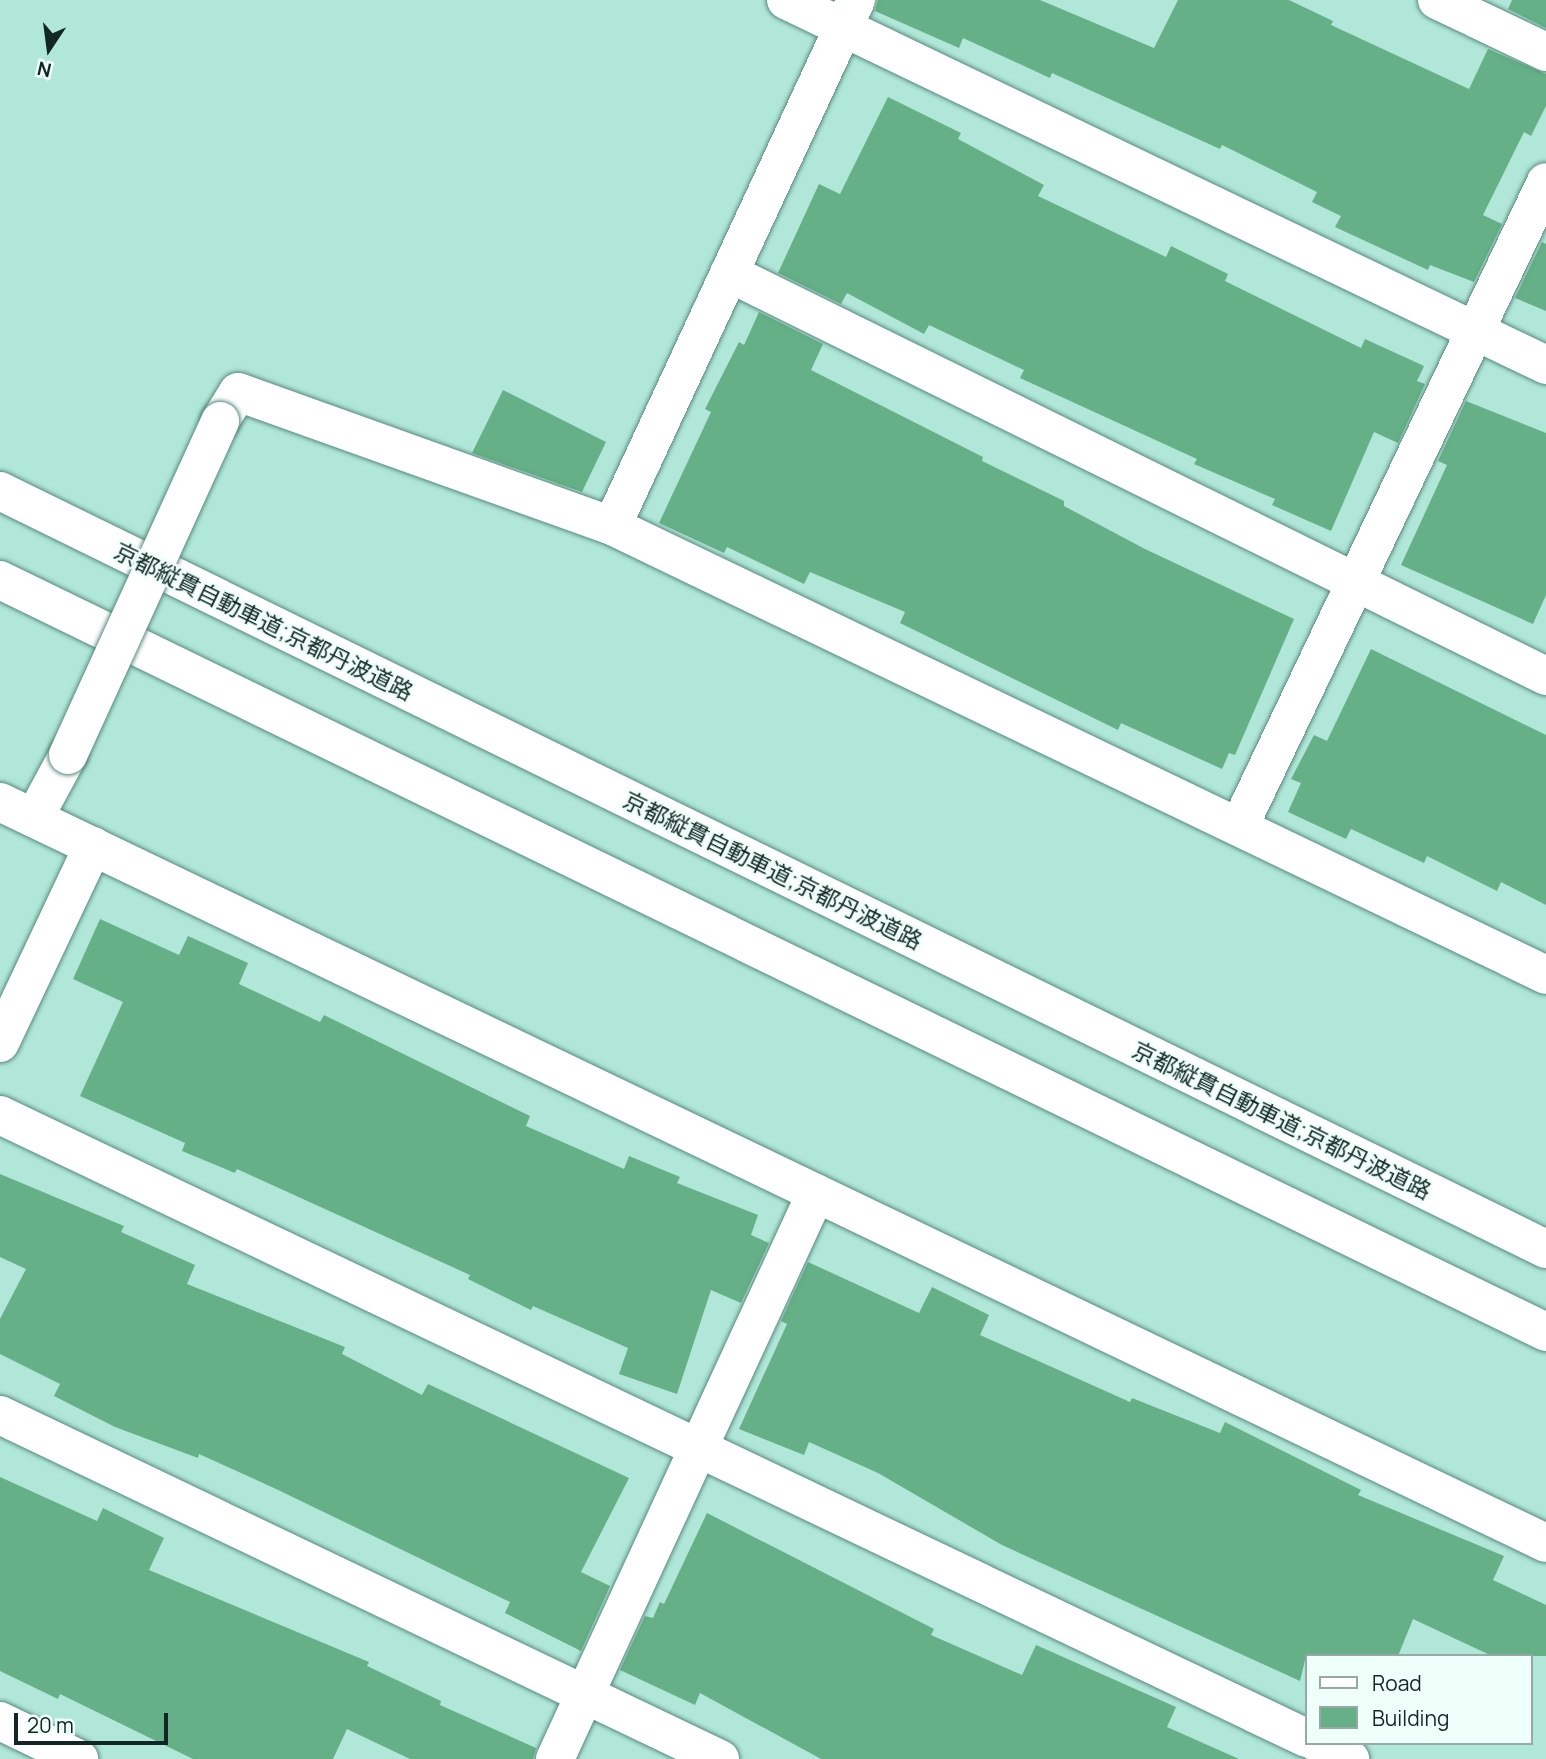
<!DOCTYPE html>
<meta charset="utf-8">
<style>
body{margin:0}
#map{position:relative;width:1546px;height:1759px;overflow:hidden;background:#b1e7d9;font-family:Manrope,"Noto Sans JP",sans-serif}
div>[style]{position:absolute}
.building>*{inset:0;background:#65b086}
.roads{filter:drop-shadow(0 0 2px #578a7f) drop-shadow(0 0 2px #578a7f)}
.street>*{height:38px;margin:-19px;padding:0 19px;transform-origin:19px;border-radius:19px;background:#fff}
.highway>*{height:38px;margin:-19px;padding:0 19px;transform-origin:19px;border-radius:19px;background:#fff}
.bridges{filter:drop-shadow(0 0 2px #578a7f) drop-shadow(0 0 2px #578a7f)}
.street-bridge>*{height:38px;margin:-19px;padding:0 19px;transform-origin:19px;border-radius:19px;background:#fff}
span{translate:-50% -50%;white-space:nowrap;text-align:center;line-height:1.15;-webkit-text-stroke:5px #effffa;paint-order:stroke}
.street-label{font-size:23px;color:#122723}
.legend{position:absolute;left:1305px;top:1654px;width:228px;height:91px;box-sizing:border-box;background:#effffa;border:2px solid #97a9a4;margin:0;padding:9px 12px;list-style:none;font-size:21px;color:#122723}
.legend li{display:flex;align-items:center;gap:14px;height:35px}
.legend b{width:35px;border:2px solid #97a9a4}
.north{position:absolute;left:14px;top:14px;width:70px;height:70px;-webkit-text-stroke:5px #effffa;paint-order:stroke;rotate:193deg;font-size:19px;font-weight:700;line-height:28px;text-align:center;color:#122723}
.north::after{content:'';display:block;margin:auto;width:24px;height:32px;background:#122723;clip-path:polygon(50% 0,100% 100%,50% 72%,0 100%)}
.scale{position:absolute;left:14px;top:1713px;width:154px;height:32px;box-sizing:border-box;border:4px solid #122723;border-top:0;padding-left:9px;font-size:21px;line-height:24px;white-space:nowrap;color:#122723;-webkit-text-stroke:5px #effffa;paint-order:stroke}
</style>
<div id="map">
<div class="building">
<i style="clip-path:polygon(878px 0,1040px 0,1154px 48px,1178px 0,1289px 0,1333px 21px,1331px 25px,1469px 89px,1488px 49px,1546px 74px,1546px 106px,1531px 136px,1524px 132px,1483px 215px,1502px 224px,1474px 282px,1430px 265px,1428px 270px,1335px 227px,1341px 216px,1312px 202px,1317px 192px,1222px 145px,1220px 149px,1052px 73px,1050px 78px,963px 38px,959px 48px,875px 11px)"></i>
<i style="clip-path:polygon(1512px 0,1546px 0,1546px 28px,1508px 9px)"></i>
<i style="clip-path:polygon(888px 97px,961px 133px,958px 139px,1044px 185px,1038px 196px,1166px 257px,1171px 246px,1228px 274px,1225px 281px,1361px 348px,1365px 339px,1424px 366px,1417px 381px,1425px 384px,1398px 443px,1374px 432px,1331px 531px,1272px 505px,1275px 499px,1194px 464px,1197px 459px,1020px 378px,1024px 370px,929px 325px,924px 334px,847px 293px,841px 304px,778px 273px,819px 184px,840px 194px)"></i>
<i style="clip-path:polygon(1542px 242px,1546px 244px,1546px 311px,1515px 298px)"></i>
<i style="clip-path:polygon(759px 312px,823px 344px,811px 370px,983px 457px,982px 461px,1064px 501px,1064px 506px,1145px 549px,1294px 619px,1235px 755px,1229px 753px,1222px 769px,1121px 723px,1118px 730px,900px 623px,905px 612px,810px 572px,804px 584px,727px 547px,724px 553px,659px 523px,711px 412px,705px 409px,739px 342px,744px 345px)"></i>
<i style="clip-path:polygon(503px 390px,606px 442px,582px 492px,472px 453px)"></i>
<i style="clip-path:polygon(1466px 401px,1546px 433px,1546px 595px,1533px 624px,1401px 565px,1447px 465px,1438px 461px)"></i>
<i style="clip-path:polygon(1371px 649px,1546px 735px,1546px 905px,1501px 882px,1497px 891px,1427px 856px,1424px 863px,1351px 829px,1346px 839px,1288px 812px,1301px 783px,1291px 779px,1314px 735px,1327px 741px)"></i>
<i style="clip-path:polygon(100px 919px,179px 955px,188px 936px,248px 963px,239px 984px,320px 1022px,324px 1015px,530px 1116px,526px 1126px,624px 1169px,629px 1156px,680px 1177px,677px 1183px,758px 1215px,751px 1235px,769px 1243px,741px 1303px,711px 1290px,677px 1394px,619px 1374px,628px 1348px,533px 1306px,531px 1310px,468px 1279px,470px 1275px,237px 1169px,235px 1173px,182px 1151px,185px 1143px,80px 1096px,123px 1002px,73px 979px)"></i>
<i style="clip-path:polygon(0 1174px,124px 1226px,121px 1232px,195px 1265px,187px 1284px,345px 1347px,342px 1354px,422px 1395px,428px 1384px,629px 1478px,581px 1572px,610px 1586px,581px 1651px,505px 1613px,510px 1602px,274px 1488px,199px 1454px,198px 1458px,115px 1427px,54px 1396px,60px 1384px,0 1354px,0 1319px,26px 1269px,0 1257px)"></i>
<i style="clip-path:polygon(808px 1262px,919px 1313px,932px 1287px,989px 1315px,980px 1335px,1130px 1402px,1132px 1398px,1220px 1433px,1225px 1422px,1361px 1490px,1358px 1495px,1504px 1556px,1493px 1580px,1546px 1605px,1546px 1656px,1492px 1656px,1413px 1619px,1398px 1656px,1306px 1656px,1300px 1681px,1002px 1545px,878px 1473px,809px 1442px,804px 1455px,739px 1429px,787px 1324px,781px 1321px)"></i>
<i style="clip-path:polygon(0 1477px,97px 1521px,103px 1508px,164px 1538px,149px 1570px,369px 1662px,367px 1666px,441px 1701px,440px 1705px,536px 1748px,533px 1759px,410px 1759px,347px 1729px,333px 1759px,193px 1759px,60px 1694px,58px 1699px,0 1671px)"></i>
<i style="clip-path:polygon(707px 1513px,934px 1629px,931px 1635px,1022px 1675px,1036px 1645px,1176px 1707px,1167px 1727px,1239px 1759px,821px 1759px,700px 1693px,695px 1705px,620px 1670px,645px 1616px,653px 1618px,660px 1602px,664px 1604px)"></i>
</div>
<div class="roads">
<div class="street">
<i style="left:786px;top:0;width:843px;rotate:25.65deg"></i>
<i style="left:1437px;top:0;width:121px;rotate:25.5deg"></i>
<i style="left:729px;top:273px;width:911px;rotate:26.26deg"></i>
<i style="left:220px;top:421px;width:34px;rotate:-58deg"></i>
<i style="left:238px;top:392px;width:397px;rotate:19.7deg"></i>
<i style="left:612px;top:526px;width:1036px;rotate:25.67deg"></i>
<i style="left:612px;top:526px;width:580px;rotate:-65.11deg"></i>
<i style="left:0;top:802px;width:1714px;rotate:25.61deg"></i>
<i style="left:34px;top:818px;width:72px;rotate:-61.6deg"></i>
<i style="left:1239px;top:827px;width:714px;rotate:-64.55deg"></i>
<i style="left:0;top:1043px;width:218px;rotate:-64.7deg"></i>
<i style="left:0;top:1115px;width:1447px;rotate:25.5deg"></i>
<i style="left:0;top:1415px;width:798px;rotate:25.54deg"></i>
<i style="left:0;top:1721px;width:88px;rotate:25.7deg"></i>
<i style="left:1317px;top:1743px;width:37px;rotate:26deg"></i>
<i style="left:555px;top:1759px;width:623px;rotate:-65.24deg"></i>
</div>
<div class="highway">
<i style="left:0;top:491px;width:1722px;rotate:26.12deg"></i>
<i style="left:0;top:580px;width:1719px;rotate:25.94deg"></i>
</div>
</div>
<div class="bridges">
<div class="street-bridge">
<i style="left:68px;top:755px;width:367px;rotate:-65.5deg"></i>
</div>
</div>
<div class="street-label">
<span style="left:264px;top:621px;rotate:26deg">京都縦貫自動車道;京都丹波道路</span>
<span style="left:773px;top:870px;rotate:26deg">京都縦貫自動車道;京都丹波道路</span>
<span style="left:1282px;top:1120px;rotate:26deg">京都縦貫自動車道;京都丹波道路</span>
</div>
<ul class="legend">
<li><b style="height:9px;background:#fff"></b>Road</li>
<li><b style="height:19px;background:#65b086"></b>Building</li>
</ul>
<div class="north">N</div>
<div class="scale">20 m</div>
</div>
